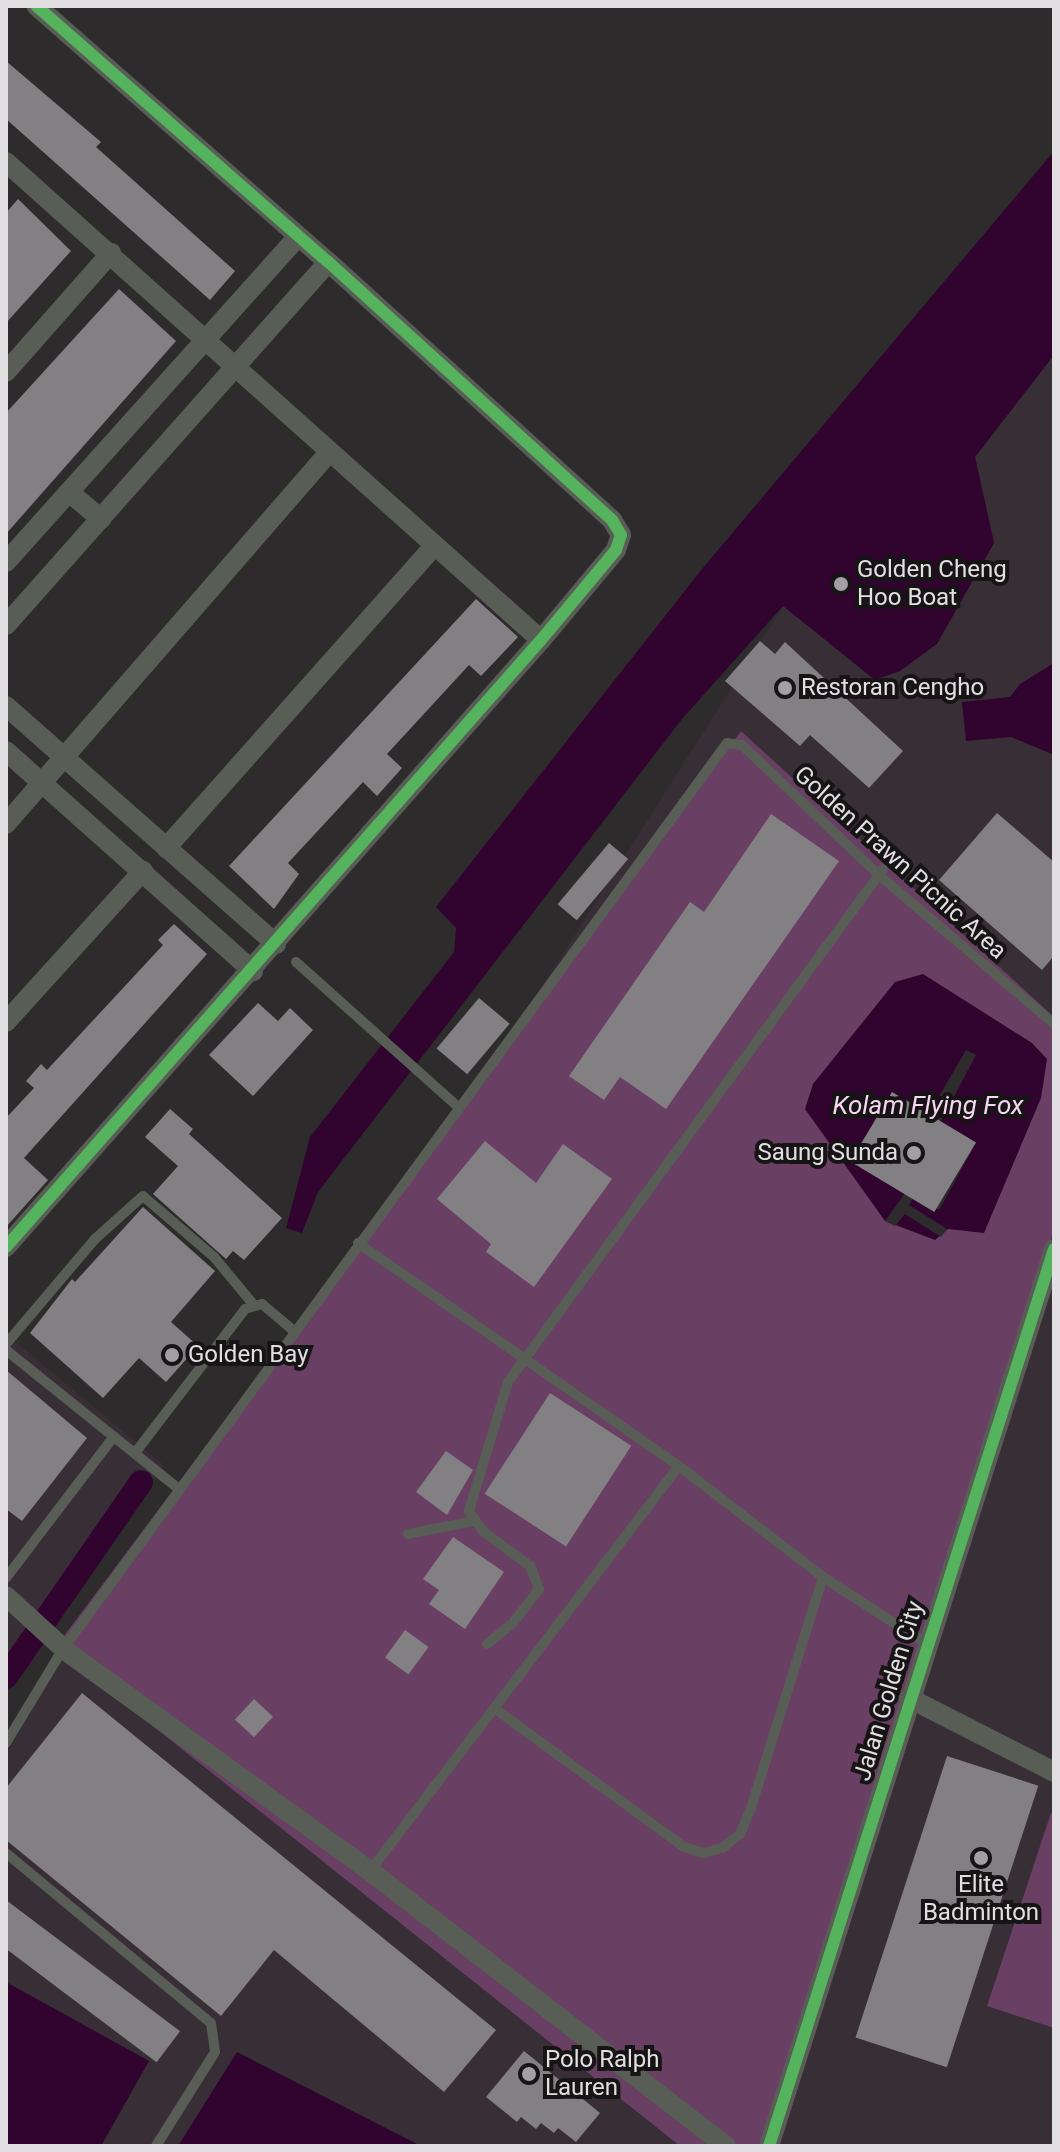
<!DOCTYPE html>
<style>
body{margin:0}
#map{position:relative;width:1060px;height:2152px;overflow:hidden;background:#2e2b2d;font-family:Roboto,sans-serif}
div>[style]{position:absolute}
.built>*{inset:0;background:#372e36}
.green>*{inset:0;background:#693f64}
.water>*{inset:0;background:#31042f}
.pier>*{inset:0;background:#2e2b2d}
.canal>*{height:24px;margin:-12px;padding:0 12px;transform-origin:12px;border-radius:12px;background:#31042f}
.building>*{inset:0;background:#828082;transform-origin:0 0}
.service>*{height:10px;margin:-5px;padding:0 5px;transform-origin:5px;border-radius:5px;background:#585d55}
.minor>*{height:20px;margin:-10px;padding:0 10px;transform-origin:10px;border-radius:10px;background:#585d55}
.cycleway>*{height:12px;margin:-6px;padding:0 6px;transform-origin:6px;border-radius:6px;background:#56b35d}
.dots>*{width:22px;height:22px;translate:-50% -50%;box-sizing:border-box;border:4px solid #161415;border-radius:50%}
span{translate:-50% -50%;white-space:nowrap;text-align:center;line-height:1.15;-webkit-text-stroke:8px #161415;paint-order:stroke}
.poi-label{font-size:24px;color:#e2dfe2}
.left{translate:0 -50%;text-align:left}
.right{translate:-100% -50%;text-align:right}
.street-label{font-size:24px;color:#e2dfe2}
.water-label{font-size:26px;color:#f8d5f3;font-style:italic}
.frame{position:absolute;inset:0;border:8px solid #e2dfe2;pointer-events:none}
</style>
<div id="map">
<div class="built">
<i style="clip-path:polygon(1054px 355px,1054px 2146px,6px 2146px,6px 1755px,63px 1655px,375px 1250px,784px 605px,875px 680px,994px 543px,975px 457px)"></i>
<i style="clip-path:polygon(6px 1334px,164px 1465px,6px 1674px)"></i>
</div>
<div class="green">
<i style="clip-path:polygon(741px 731px,1054px 1017px,1054px 1230px,761px 2146px,680px 2146px,55px 1648px)"></i>
<i style="clip-path:polygon(1051px 1813px,1054px 1814px,1054px 2028px,987px 2006px)"></i>
</div>
<div class="water">
<i style="clip-path:polygon(1054px 151px,1054px 355px,975px 457px,994px 543px,937px 644px,900px 671px,875px 680px,783px 606px,682px 719px,318px 1192px,302px 1233px,286px 1228px,310px 1137px,454px 952px,456px 928px,436px 907px,702px 569px)"></i>
<i style="clip-path:polygon(1054px 663px,1054px 755px,1011px 737px,966px 741px,962px 702px,1010px 697px,1020px 684px)"></i>
<i style="clip-path:polygon(923px 974px,1032px 1043px,1047px 1059px,1041px 1098px,984px 1233px,948px 1229px,935px 1240px,885px 1221px,805px 1109px,813px 1084px,895px 982px)"></i>
<i style="clip-path:polygon(6px 1982px,149px 2061px,101px 2146px,6px 2146px)"></i>
<i style="clip-path:polygon(237px 2052px,421px 2146px,178px 2146px)"></i>
</div>
<div class="pier">
<i style="clip-path:polygon(966px 1050px,976px 1055px,940px 1123px,976px 1143px,939px 1210px,914px 1196px,909px 1205px,947px 1229px,941px 1237px,905px 1214px,895px 1226px,885px 1221px,906px 1192px,907px 1158px,892px 1185px,852px 1162px,892px 1092px,930px 1112px)"></i>
</div>
<div class="canal">
<i style="left:6px;top:1677px;width:237px;rotate:-55.3deg"></i>
</div>
<div class="building">
<i style="clip-path:polygon(6px 61px,101px 142px,96px 147px,235px 271px,210px 300px,6px 119px)"></i>
<i style="clip-path:polygon(18px 199px,71px 251px,6px 323px,6px 213px)"></i>
<i style="clip-path:polygon(119px 289px,176px 341px,6px 534px,6px 413px)"></i>
<i style="clip-path:polygon(476px 599px,518px 637px,481px 676px,469px 665px,387px 754px,402px 768px,377px 796px,363px 782px,288px 863px,299px 874px,274px 909px,229px 866px)"></i>
<i style="clip-path:polygon(760px 641px,775px 654px,785px 642px,903px 751px,869px 788px,810px 735px,800px 746px,725px 681px)"></i>
<i style="clip-path:polygon(997px 813px,1054px 862px,1054px 956px,1042px 970px,939px 880px)"></i>
<i style="clip-path:polygon(771px 814px,839px 861px,666px 1109px,620px 1077px,604px 1100px,569px 1076px,690px 902px,704px 912px)"></i>
<i style="left:609px;top:843px;width:25px;height:80px;rotate:40deg"></i>
<i style="clip-path:polygon(174px 924px,207px 954px,24px 1158px,48px 1180px,6px 1227px,6px 1118px,34px 1088px,26px 1081px,41px 1064px,47px 1070px,163px 945px,158px 940px)"></i>
<i style="left:479px;top:998px;width:40px;height:66px;rotate:40deg"></i>
<i style="clip-path:polygon(258px 1003px,278px 1021px,290px 1008px,313px 1030px,253px 1096px,209px 1055px)"></i>
<i style="left:892px;top:1092px;width:98px;height:81px;rotate:31deg"></i>
<i style="clip-path:polygon(170px 1109px,193px 1129px,189px 1134px,282px 1218px,244px 1260px,233px 1251px,226px 1259px,153px 1194px,178px 1166px,145px 1137px)"></i>
<i style="clip-path:polygon(485px 1141px,536px 1183px,563px 1144px,612px 1179px,534px 1287px,486px 1252px,491px 1244px,437px 1199px)"></i>
<i style="clip-path:polygon(143px 1207px,215px 1271px,171px 1322px,198px 1346px,166px 1382px,139px 1358px,103px 1398px,30px 1333px,72px 1279px,75px 1282px)"></i>
<i style="clip-path:polygon(6px 1370px,87px 1438px,22px 1521px,6px 1509px)"></i>
<i style="left:550px;top:1393px;width:97px;height:120px;rotate:33deg"></i>
<i style="clip-path:polygon(446px 1451px,473px 1470px,447px 1515px,416px 1492px)"></i>
<i style="clip-path:polygon(453px 1537px,504px 1572px,465px 1629px,429px 1604px,439px 1590px,423px 1579px)"></i>
<i style="left:405px;top:1630px;width:29px;height:34px;rotate:36deg"></i>
<i style="clip-path:polygon(82px 1693px,496px 2030px,444px 2092px,274px 1950px,221px 2016px,6px 1840px,6px 1788px)"></i>
<i style="left:254px;top:1699px;width:26px;height:28px;rotate:43deg"></i>
<i style="left:947px;top:1756px;width:96px;height:296px;rotate:18deg"></i>
<i style="left:6px;top:1900px;width:218px;height:39px;rotate:37deg"></i>
<i style="clip-path:polygon(524px 2051px,600px 2113px,576px 2142px,558px 2128px,554px 2133px,541px 2123px,536px 2129px,521px 2117px,517px 2122px,486px 2097px)"></i>
</div>
<div class="service">
<i style="left:296px;top:962px;width:217px;rotate:41.8deg"></i>
<i style="left:358px;top:1243px;width:391px;rotate:34.8deg"></i>
<i style="left:679px;top:1466px;width:182px;rotate:37.6deg"></i>
<i style="left:823px;top:1577px;width:123px;rotate:33deg"></i>
<i style="left:6px;top:1344px;width:138px;rotate:-49.7deg"></i>
<i style="left:95px;top:1239px;width:64px;rotate:-41.9deg"></i>
<i style="left:143px;top:1196px;width:94px;rotate:40.7deg"></i>
<i style="left:214px;top:1257px;width:61px;rotate:50.3deg"></i>
<i style="left:6px;top:1350px;width:223px;rotate:38.8deg"></i>
<i style="left:135px;top:1453px;width:181px;rotate:-52.6deg"></i>
<i style="left:245px;top:1309px;width:18px;rotate:-16deg"></i>
<i style="left:262px;top:1304px;width:42px;rotate:40.2deg"></i>
<i style="left:408px;top:1534px;width:67px;rotate:-11.1deg"></i>
<i style="left:6px;top:1578px;width:178px;rotate:-52.7deg"></i>
<i style="left:487px;top:1644px;width:33px;rotate:-39deg"></i>
<i style="left:513px;top:1623px;width:43px;rotate:-52.6deg"></i>
<i style="left:539px;top:1589px;width:25px;rotate:-111deg"></i>
<i style="left:530px;top:1566px;width:57px;rotate:-143.5deg"></i>
<i style="left:484px;top:1532px;width:26px;rotate:-126deg"></i>
<i style="left:469px;top:1511px;width:135px;rotate:-73.2deg"></i>
<i style="left:508px;top:1382px;width:635px;rotate:-53.83deg"></i>
<i style="left:494px;top:1708px;width:235px;rotate:36.2deg"></i>
<i style="left:684px;top:1847px;width:21px;rotate:17deg"></i>
<i style="left:704px;top:1853px;width:19px;rotate:-16deg"></i>
<i style="left:722px;top:1848px;width:23px;rotate:-38deg"></i>
<i style="left:740px;top:1834px;width:28px;rotate:-67deg"></i>
<i style="left:751px;top:1808px;width:242px;rotate:-72.7deg"></i>
<i style="left:6px;top:1743px;width:110px;rotate:-58.8deg"></i>
<i style="left:63px;top:1649px;width:1123px;rotate:-53.76deg"></i>
<i style="left:727px;top:743px;width:15px;rotate:8deg"></i>
<i style="left:742px;top:745px;width:189px;rotate:43.5deg"></i>
<i style="left:879px;top:875px;width:230px;rotate:40.4deg"></i>
<i style="left:6px;top:1853px;width:266px;rotate:39.7deg"></i>
<i style="left:211px;top:2023px;width:29px;rotate:82deg"></i>
<i style="left:215px;top:2052px;width:111px;rotate:122.1deg"></i>
<i style="left:370px;top:1871px;width:509px;rotate:-52.66deg"></i>
</div>
<div class="minor">
<i style="left:6px;top:162px;width:717px;rotate:41.78deg"></i>
<i style="left:6px;top:372px;width:159px;rotate:-48.6deg"></i>
<i style="left:69px;top:492px;width:42px;rotate:40.2deg"></i>
<i style="left:6px;top:562px;width:437px;rotate:-48.1deg"></i>
<i style="left:6px;top:625px;width:485px;rotate:-48.4deg"></i>
<i style="left:6px;top:706px;width:360px;rotate:41.4deg"></i>
<i style="left:6px;top:751px;width:331px;rotate:41.7deg"></i>
<i style="left:6px;top:824px;width:490px;rotate:-49deg"></i>
<i style="left:166px;top:848px;width:402px;rotate:-48.4deg"></i>
<i style="left:6px;top:1022px;width:204px;rotate:-47.8deg"></i>
<i style="left:6px;top:1247px;width:809px;rotate:-48.61deg"></i>
<i style="left:541px;top:640px;width:117px;rotate:-50.2deg"></i>
<i style="left:616px;top:550px;width:16px;rotate:-72deg"></i>
<i style="left:621px;top:535px;width:17px;rotate:-121deg"></i>
<i style="left:612px;top:520px;width:384px;rotate:-137.7deg"></i>
<i style="left:328px;top:262px;width:388px;rotate:-138.7deg"></i>
<i style="left:6px;top:1596px;width:81px;rotate:42.5deg"></i>
<i style="left:66px;top:1651px;width:375px;rotate:35.9deg"></i>
<i style="left:370px;top:1871px;width:450px;rotate:37.7deg"></i>
<i style="left:909px;top:1698px;width:163px;rotate:27deg"></i>
<i style="left:769px;top:2146px;width:941px;rotate:-72.37deg"></i>
</div>
<div class="cycleway">
<i style="left:6px;top:1247px;width:809px;rotate:-48.61deg"></i>
<i style="left:541px;top:640px;width:117px;rotate:-50.2deg"></i>
<i style="left:616px;top:550px;width:16px;rotate:-72deg"></i>
<i style="left:621px;top:535px;width:17px;rotate:-121deg"></i>
<i style="left:612px;top:520px;width:384px;rotate:-137.7deg"></i>
<i style="left:328px;top:262px;width:388px;rotate:-138.7deg"></i>
<i style="left:769px;top:2146px;width:941px;rotate:-72.37deg"></i>
</div>
<div class="dots">
<i style="left:841px;top:584px;background:#a3a0a3"></i>
<i style="left:785px;top:688px;background:#a3a0a3"></i>
<i style="left:914px;top:1153px;background:#a3a0a3"></i>
<i style="left:172px;top:1355px;background:#a3a0a3"></i>
<i style="left:981px;top:1858px;background:#a3a0a3"></i>
<i style="left:529px;top:2074px;background:#a3a0a3"></i>
</div>
<div class="poi-label">
<span class="left" style="left:857px;top:584px">Golden Cheng<br>Hoo Boat</span>
<span class="left" style="left:801px;top:688px">Restoran Cengho</span>
<span class="right" style="left:898px;top:1153px">Saung Sunda</span>
<span class="left" style="left:188px;top:1355px">Golden Bay</span>
<span style="left:981px;top:1899px">Elite<br>Badminton</span>
<span class="left" style="left:545px;top:2074px">Polo Ralph<br>Lauren</span>
</div>
<div class="street-label">
<span style="left:900px;top:863px;rotate:42deg">Golden Prawn Picnic Area</span>
<span style="left:889px;top:1691px;rotate:-73deg">Jalan Golden City</span>
</div>
<div class="water-label">
<span style="left:928px;top:1106px">Kolam Flying Fox</span>
</div>
<div class="frame"></div>
</div>
